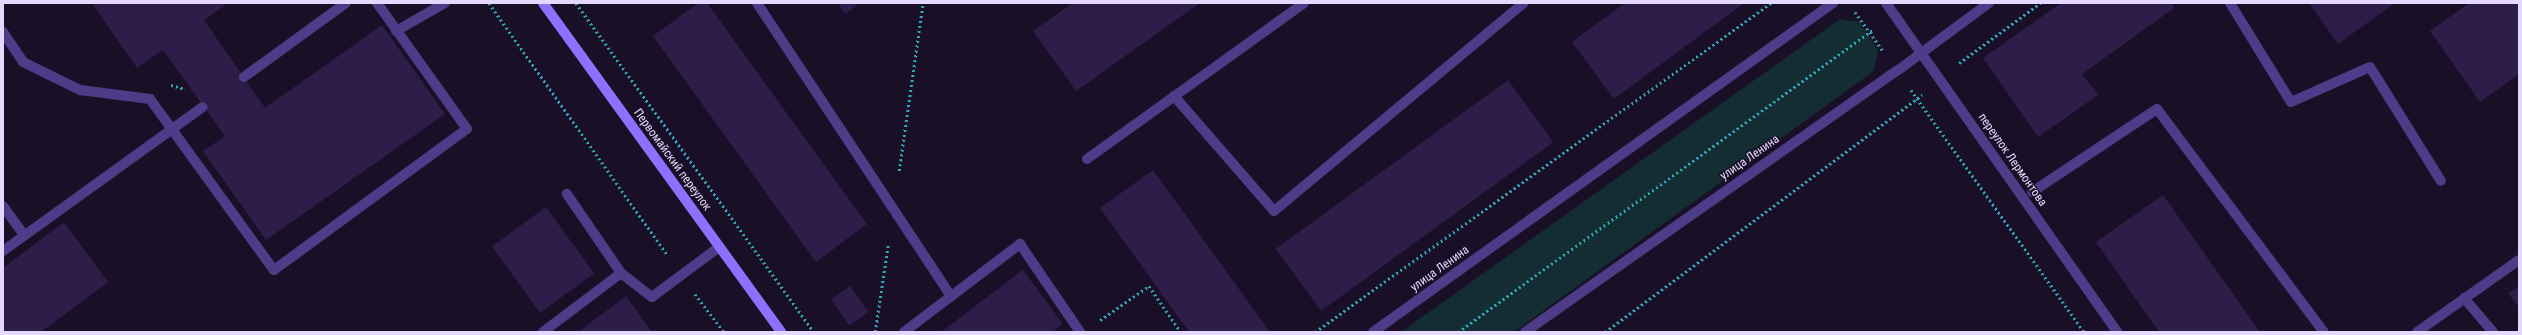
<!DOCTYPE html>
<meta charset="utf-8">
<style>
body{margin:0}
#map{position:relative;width:2522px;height:335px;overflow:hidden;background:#191028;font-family:"Roboto Condensed",sans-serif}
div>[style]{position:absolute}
.green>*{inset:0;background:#132d32}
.building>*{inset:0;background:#2e1c49;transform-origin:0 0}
.path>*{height:2.5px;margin-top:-1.25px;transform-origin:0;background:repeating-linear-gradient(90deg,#31a7ba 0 2px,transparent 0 5px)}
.lane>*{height:10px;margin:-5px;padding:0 5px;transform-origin:5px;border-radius:5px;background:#4d3c87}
.street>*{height:10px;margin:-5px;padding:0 5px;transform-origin:5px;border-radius:5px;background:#4d3c87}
.secondary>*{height:10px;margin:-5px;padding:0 5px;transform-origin:5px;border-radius:5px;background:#8f70fe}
span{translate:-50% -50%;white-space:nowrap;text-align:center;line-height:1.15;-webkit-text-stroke:3px #191028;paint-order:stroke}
.street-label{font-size:12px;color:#e4d8ff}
.frame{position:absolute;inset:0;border:4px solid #e4d8ff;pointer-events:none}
</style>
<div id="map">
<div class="green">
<i style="clip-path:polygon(1840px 19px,1859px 22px,1878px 50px,1874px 71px,1514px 332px,1401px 332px)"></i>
</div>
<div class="building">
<i style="clip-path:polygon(92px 3px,228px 3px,204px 20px,265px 108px,382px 25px,445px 114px,266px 240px,203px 151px,225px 136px,163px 50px,137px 68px)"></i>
<i style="clip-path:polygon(698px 3px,707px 3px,867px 224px,816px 262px,653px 36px)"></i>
<i style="clip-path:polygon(838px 3px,860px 3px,845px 14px)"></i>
<i style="clip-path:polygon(1073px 3px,1200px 3px,1076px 91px,1033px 31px)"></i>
<i style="clip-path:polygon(1625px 3px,1744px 3px,1614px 99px,1572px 42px)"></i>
<i style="clip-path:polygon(2061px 3px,2171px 3px,2174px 8px,2082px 74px,2098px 95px,2038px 137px,1983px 58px)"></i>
<i style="clip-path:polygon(2309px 3px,2395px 3px,2338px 44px)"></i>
<i style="clip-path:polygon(2469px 3px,2519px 3px,2519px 74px,2480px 102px,2430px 31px)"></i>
<i style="left:1508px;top:80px;width:77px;height:287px;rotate:54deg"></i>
<i style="clip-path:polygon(1153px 170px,1270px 332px,1189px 332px,1100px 208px)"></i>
<i style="clip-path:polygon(2163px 195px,2260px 332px,2159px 332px,2096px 242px)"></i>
<i style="left:546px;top:207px;width:82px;height:67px;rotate:54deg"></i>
<i style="clip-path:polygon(64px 222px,108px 282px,41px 332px,3px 332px,3px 268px)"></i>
<i style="clip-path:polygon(1023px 270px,1063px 324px,1052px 332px,941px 332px)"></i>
<i style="left:850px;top:286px;width:32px;height:23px;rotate:55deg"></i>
<i style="clip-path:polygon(2519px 286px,2519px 308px,2508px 293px)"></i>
<i style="clip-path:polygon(626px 296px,652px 332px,578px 332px)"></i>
</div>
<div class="path">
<i style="left:489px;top:3px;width:310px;rotate:54.7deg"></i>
<i style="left:576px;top:3px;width:406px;rotate:54.1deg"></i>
<i style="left:1855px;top:12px;width:49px;rotate:54.1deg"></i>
<i style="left:1959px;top:63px;width:101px;rotate:-36.5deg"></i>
<i style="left:171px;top:85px;width:15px;rotate:16deg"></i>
<i style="left:1911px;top:90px;width:297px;rotate:54.4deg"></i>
<i style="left:899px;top:171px;width:170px;rotate:-81.9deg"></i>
<i style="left:695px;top:294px;width:48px;rotate:52.7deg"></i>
<i style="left:1100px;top:320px;width:60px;rotate:-34.8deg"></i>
<i style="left:1149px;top:286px;width:56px;rotate:55.2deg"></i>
<i style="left:875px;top:332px;width:88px;rotate:-81.5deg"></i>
<i style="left:1315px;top:332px;width:562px;rotate:-35.81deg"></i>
<i style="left:1458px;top:332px;width:515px;rotate:-36.07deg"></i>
<i style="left:1605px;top:332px;width:396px;rotate:-36.8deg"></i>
</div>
<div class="lane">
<i style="left:757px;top:3px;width:351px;rotate:56.5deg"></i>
<i style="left:2230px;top:3px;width:116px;rotate:58.4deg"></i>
<i style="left:2291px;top:102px;width:86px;rotate:-23.9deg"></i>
<i style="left:2370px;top:67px;width:134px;rotate:58.1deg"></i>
<i style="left:396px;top:31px;width:56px;rotate:-29.7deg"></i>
<i style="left:3px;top:32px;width:36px;rotate:56deg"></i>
<i style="left:23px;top:62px;width:64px;rotate:26.2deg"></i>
<i style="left:80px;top:90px;width:71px;rotate:7.3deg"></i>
<i style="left:150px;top:99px;width:211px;rotate:54.1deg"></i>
<i style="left:274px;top:270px;width:239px;rotate:-36.2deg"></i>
<i style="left:467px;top:129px;width:155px;rotate:-125.5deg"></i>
<i style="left:244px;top:77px;width:126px;rotate:-36deg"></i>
<i style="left:1174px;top:96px;width:152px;rotate:49deg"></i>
<i style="left:1274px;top:211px;width:325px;rotate:-39.8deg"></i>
<i style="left:1087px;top:159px;width:267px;rotate:-35.7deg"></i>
<i style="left:2032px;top:192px;width:150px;rotate:-33.6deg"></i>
<i style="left:2157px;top:109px;width:279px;rotate:53.2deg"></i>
<i style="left:3px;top:206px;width:36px;rotate:54deg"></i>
<i style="left:3px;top:251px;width:246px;rotate:-35.8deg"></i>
<i style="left:621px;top:273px;width:39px;rotate:38deg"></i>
<i style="left:652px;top:297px;width:84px;rotate:-36.7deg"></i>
<i style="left:2464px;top:298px;width:45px;rotate:49.5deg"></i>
<i style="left:543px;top:332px;width:98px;rotate:-37.1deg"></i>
<i style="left:621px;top:273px;width:96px;rotate:-124.4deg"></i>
<i style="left:904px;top:332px;width:146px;rotate:-37.2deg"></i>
<i style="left:1020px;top:244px;width:107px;rotate:55.7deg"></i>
<i style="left:2417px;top:332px;width:125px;rotate:-35.2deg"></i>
</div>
<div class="street">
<i style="left:1886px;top:3px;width:402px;rotate:54.9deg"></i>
<i style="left:1373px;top:332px;width:566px;rotate:-35.57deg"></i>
<i style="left:1525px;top:332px;width:454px;rotate:-35.1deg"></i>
<i style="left:1897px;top:71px;width:114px;rotate:-36.5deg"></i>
</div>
<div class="secondary">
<i style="left:543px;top:3px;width:406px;rotate:54.1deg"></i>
</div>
<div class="street-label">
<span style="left:1750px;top:158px;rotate:-35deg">улица Ленина</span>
<span style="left:672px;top:160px;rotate:54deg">Первомайский переулок</span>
<span style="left:2012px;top:160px;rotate:55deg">переулок Лермонтова</span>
<span style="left:1440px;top:269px;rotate:-36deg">улица Ленина</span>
</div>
<div class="frame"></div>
</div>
